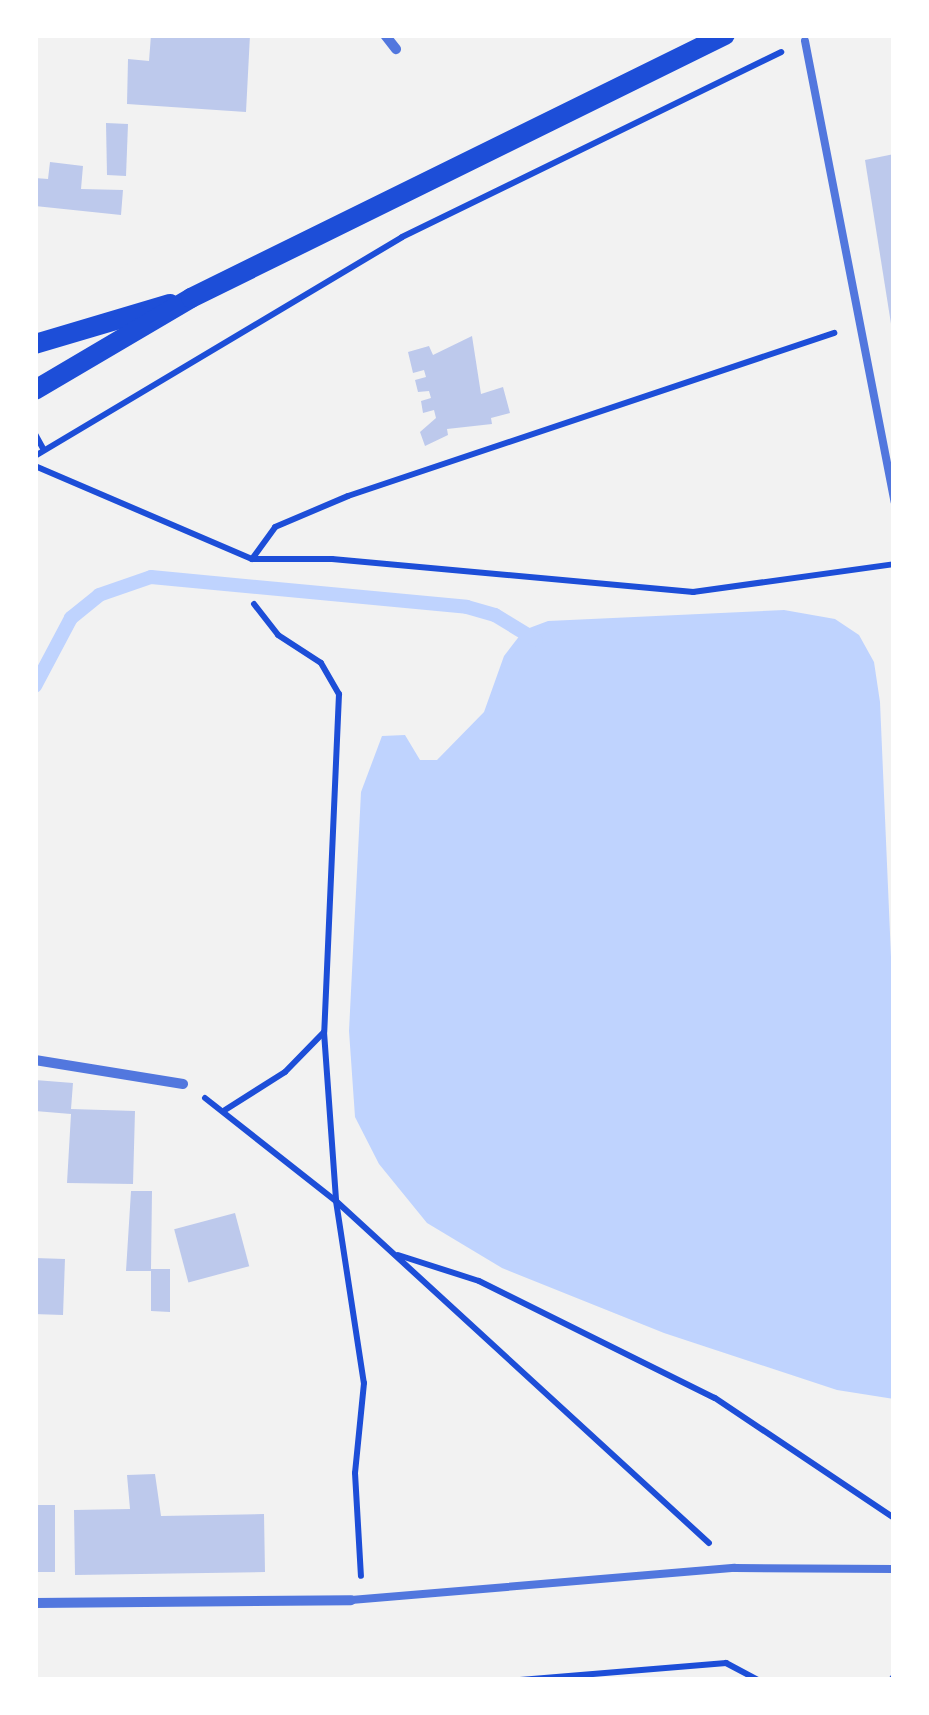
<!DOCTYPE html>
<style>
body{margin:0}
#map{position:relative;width:929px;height:1715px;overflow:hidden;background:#f2f2f2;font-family:"Work Sans",sans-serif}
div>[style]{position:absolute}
.water>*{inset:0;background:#bfd3fe}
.stream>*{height:14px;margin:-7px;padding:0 7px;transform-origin:7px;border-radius:7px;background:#bfd3fe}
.building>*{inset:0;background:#bdc9ec;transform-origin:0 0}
.path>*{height:6px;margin:-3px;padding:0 3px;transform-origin:3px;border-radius:3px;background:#1d4ed8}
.service>*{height:8px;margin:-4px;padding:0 4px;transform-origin:4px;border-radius:4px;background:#5277de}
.minor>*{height:10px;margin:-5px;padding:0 5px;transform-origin:5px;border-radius:5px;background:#5277de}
.secondary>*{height:20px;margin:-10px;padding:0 10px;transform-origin:10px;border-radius:10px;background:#1d4ed8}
span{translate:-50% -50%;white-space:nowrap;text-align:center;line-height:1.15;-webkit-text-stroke:8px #fff;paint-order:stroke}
.frame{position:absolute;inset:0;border:38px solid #fff;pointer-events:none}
</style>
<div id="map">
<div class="water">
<i style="clip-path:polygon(784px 610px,835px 619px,859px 635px,874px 662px,880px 702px,894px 1026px,894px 1399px,837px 1390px,664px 1333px,502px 1268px,427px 1223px,379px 1164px,355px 1117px,349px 1031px,361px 792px,382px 736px,405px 735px,420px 760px,437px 760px,484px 712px,504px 656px,524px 630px,548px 621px)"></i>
</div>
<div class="stream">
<i style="left:35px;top:686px;width:77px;rotate:-62.1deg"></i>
<i style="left:71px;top:618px;width:36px;rotate:-39deg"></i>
<i style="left:99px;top:595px;width:55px;rotate:-19.1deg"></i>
<i style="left:151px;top:577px;width:317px;rotate:5.4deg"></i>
<i style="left:467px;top:607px;width:29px;rotate:16deg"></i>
<i style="left:495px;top:615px;width:48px;rotate:31.4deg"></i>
</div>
<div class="building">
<i style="clip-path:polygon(151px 35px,250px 35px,246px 112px,127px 104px,128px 59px,149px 61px)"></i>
<i style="clip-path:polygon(106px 123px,128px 124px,126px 176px,107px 175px)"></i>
<i style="clip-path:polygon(894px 154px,894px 330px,892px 330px,865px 160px)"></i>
<i style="clip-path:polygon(50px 162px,83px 166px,81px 189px,123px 190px,121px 215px,35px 206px,35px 178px,48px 179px)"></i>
<i style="clip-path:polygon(472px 336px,481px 394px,503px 387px,510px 413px,491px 418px,492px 424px,447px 429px,448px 435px,425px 446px,420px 432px,436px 418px,434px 410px,423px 413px,421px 401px,431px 398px,429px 391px,418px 392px,415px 380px,426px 377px,424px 370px,413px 373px,408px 352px,429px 346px,433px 355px)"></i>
<i style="clip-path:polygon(35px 1080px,73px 1083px,71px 1109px,135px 1111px,133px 1184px,67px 1183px,71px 1114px,35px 1111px)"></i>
<i style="clip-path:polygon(131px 1191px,152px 1191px,151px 1269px,170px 1269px,170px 1312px,151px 1311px,151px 1271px,126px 1271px)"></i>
<i style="left:235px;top:1213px;width:55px;height:63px;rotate:75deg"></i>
<i style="left:35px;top:1258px;width:30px;height:56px;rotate:2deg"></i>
<i style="clip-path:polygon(155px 1474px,161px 1516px,264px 1514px,265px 1572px,75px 1575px,74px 1510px,130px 1509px,127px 1475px)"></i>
<i style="left:35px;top:1505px;width:20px;height:67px"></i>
</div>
<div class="path">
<i style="left:35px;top:434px;width:18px;rotate:61deg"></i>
<i style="left:35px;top:456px;width:427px;rotate:-30.8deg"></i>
<i style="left:402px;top:237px;width:422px;rotate:-26deg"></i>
<i style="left:35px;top:466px;width:236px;rotate:23.2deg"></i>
<i style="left:252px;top:559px;width:80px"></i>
<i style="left:332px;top:559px;width:363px;rotate:5.2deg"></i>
<i style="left:693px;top:592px;width:203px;rotate:-7.9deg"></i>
<i style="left:252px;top:559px;width:39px;rotate:-54deg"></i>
<i style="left:275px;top:527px;width:79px;rotate:-23deg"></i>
<i style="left:348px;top:496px;width:513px;rotate:-18.54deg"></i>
<i style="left:254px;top:604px;width:39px;rotate:52deg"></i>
<i style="left:278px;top:635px;width:51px;rotate:33.1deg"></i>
<i style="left:321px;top:663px;width:36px;rotate:60deg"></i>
<i style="left:339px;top:694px;width:338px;rotate:92.5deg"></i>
<i style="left:324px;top:1032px;width:169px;rotate:85.9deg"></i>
<i style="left:336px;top:1201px;width:184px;rotate:81.3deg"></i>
<i style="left:364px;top:1383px;width:90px;rotate:95.7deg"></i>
<i style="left:355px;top:1473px;width:103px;rotate:86.7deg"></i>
<i style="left:205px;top:1098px;width:167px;rotate:38.2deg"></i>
<i style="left:336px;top:1201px;width:506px;rotate:42.52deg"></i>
<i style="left:225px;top:1110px;width:71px;rotate:-32.3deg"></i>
<i style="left:285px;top:1072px;width:54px;rotate:-45.7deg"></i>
<i style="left:398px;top:1255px;width:85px;rotate:17.8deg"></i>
<i style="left:479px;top:1281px;width:263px;rotate:26.4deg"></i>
<i style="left:715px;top:1398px;width:216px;rotate:33.8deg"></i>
<i style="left:520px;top:1680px;width:207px;rotate:-4.7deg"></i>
<i style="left:726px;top:1663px;width:36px;rotate:28deg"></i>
<i style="left:891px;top:1680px;width:5px;rotate:-53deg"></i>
</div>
<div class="service">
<i style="left:805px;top:41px;width:469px;rotate:79deg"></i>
<i style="left:351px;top:1600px;width:385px;rotate:-4.8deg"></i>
<i style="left:735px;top:1568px;width:159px;rotate:0.4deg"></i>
</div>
<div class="minor">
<i style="left:385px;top:35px;width:18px;rotate:52deg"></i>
<i style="left:35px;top:1060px;width:150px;rotate:9.2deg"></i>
<i style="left:35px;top:1603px;width:316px;rotate:-0.5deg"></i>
</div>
<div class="secondary">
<i style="left:35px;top:344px;width:141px;rotate:-16.5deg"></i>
<i style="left:35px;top:390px;width:181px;rotate:-30.5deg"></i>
<i style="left:191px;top:298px;width:595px;rotate:-26.22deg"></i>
</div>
<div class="frame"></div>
</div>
